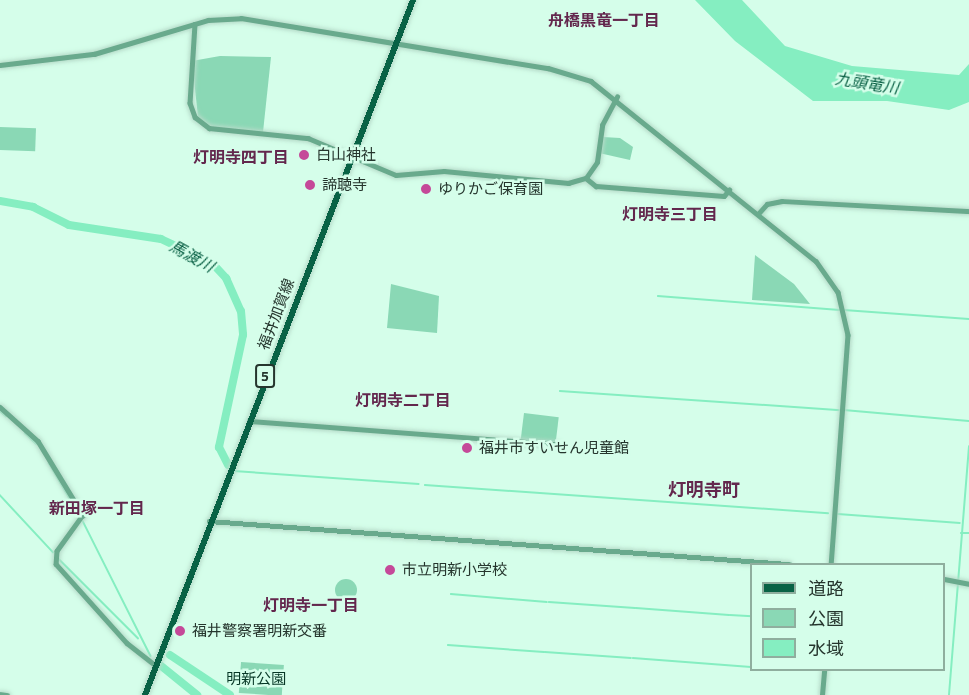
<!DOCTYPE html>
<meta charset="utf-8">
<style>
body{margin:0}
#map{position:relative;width:969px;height:695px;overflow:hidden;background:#d5feea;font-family:"Titillium Web","Noto Sans JP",sans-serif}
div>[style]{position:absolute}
.green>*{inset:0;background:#8ad8b5;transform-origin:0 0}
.round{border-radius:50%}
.water>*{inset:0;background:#85eec1}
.stream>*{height:1.5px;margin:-0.75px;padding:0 0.75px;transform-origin:0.75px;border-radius:0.75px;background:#85eec1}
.river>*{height:8px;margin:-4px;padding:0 4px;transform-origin:4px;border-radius:4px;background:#85eec1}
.roads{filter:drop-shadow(0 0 2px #b5dac8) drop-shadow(0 0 2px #b5dac8)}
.minor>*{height:4.5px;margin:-2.25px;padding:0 2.25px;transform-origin:2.25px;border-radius:2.25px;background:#69aa8d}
.major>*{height:6px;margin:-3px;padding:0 3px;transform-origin:3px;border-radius:3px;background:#086245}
.dots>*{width:16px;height:16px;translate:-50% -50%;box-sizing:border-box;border:3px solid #d5feea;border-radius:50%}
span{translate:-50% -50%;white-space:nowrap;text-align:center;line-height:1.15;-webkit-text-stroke:5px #d5feea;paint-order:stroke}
.shield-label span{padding:2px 4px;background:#d5feea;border:2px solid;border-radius:4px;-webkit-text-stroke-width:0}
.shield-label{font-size:14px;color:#25352d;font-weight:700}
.poi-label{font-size:15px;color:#25352d}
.left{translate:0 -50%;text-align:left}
.street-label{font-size:15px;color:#25352d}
.park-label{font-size:15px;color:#073726}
.neighbourhood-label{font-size:16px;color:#63274d;font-weight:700}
.water-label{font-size:16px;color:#065e42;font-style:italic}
.quarter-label{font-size:18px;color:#63274d;font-weight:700}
.legend{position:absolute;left:750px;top:563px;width:195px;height:108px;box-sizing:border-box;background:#d5feea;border:2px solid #8fae9e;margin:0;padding:8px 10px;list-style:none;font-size:18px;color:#25352d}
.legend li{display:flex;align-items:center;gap:12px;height:30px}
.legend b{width:30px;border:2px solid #8fae9e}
</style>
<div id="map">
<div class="green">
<i style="clip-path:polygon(220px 56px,271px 57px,263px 132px,216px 130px,198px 117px,192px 61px)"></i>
<i style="left:0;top:127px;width:36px;height:23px;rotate:2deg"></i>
<i style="clip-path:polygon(603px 137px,620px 138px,633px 147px,630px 160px,599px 153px)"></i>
<i style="clip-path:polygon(755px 255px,794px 284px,810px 304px,752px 300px)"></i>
<i style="clip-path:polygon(391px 284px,439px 296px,437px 333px,387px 328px)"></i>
<i style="left:524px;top:413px;width:35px;height:29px;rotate:7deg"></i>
<i class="round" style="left:335px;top:579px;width:22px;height:22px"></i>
<i style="left:241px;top:662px;width:43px;height:31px;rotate:4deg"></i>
</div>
<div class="water">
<i style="clip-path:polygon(695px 0,742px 0,785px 46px,852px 66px,959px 75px,969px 64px,969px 102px,949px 110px,887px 101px,813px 101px,735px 41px)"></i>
</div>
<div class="stream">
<i style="left:658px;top:296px;width:182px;rotate:4.4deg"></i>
<i style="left:844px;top:310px;width:125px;rotate:4.1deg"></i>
<i style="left:560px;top:391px;width:281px;rotate:3.9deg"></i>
<i style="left:844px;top:410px;width:125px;rotate:5deg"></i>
<i style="left:0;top:411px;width:8px;rotate:40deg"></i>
<i style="left:25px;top:433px;width:16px;rotate:43deg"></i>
<i style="left:49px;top:463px;width:59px;rotate:59.5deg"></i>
<i style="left:234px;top:471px;width:185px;rotate:4deg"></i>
<i style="left:425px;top:485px;width:404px;rotate:4deg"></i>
<i style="left:0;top:495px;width:78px;rotate:47.1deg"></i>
<i style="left:838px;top:514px;width:122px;rotate:4.2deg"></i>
<i style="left:83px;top:521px;width:151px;rotate:63.3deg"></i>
<i style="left:961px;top:533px;width:8px"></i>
<i style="left:59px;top:559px;width:112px;rotate:45deg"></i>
<i style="left:451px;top:594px;width:96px;rotate:4.8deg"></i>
<i style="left:549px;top:602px;width:86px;rotate:4deg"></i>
<i style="left:636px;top:608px;width:93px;rotate:4.3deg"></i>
<i style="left:730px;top:615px;width:22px;rotate:3deg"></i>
<i style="left:448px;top:645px;width:96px;rotate:4.2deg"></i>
<i style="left:545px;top:652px;width:86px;rotate:4deg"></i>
<i style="left:633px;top:658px;width:118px;rotate:4.4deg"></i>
<i style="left:949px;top:695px;width:249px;rotate:-85.4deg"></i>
</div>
<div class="river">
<i style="left:0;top:201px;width:34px;rotate:10deg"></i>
<i style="left:33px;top:207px;width:40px;rotate:26.6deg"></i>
<i style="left:69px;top:225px;width:93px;rotate:8.7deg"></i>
<i style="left:161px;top:239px;width:56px;rotate:25.2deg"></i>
<i style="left:212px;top:263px;width:21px;rotate:47deg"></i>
<i style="left:226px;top:278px;width:36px;rotate:66deg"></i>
<i style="left:241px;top:311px;width:24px;rotate:85deg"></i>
<i style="left:243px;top:335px;width:115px;rotate:102.1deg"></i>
<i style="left:219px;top:447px;width:20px;rotate:63deg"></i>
<i style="left:170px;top:655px;width:72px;rotate:33.7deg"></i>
<i style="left:160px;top:665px;width:48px;rotate:39deg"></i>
</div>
<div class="roads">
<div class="minor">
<i style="left:195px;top:24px;width:79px;rotate:93.6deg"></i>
<i style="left:190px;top:103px;width:15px;rotate:70deg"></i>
<i style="left:195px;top:117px;width:18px;rotate:38deg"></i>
<i style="left:209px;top:128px;width:100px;rotate:5.8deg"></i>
<i style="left:308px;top:138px;width:95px;rotate:22.8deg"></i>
<i style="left:396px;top:175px;width:48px;rotate:-4.8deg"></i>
<i style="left:444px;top:171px;width:125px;rotate:5.5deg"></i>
<i style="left:568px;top:183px;width:19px;rotate:-16deg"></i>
<i style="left:586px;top:178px;width:13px;rotate:39deg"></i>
<i style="left:596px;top:186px;width:128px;rotate:4.5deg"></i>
<i style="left:724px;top:196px;width:8px;rotate:-50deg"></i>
<i style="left:0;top:65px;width:95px;rotate:-6.7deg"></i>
<i style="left:94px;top:54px;width:119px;rotate:-16.6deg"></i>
<i style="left:208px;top:20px;width:33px;rotate:-3deg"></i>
<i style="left:241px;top:18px;width:311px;rotate:9.3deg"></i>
<i style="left:548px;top:68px;width:45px;rotate:16.8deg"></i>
<i style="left:591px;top:81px;width:288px;rotate:38.7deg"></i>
<i style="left:816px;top:261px;width:38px;rotate:55deg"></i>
<i style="left:838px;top:292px;width:44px;rotate:76.9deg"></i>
<i style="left:848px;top:335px;width:230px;rotate:94.2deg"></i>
<i style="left:586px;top:178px;width:19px;rotate:-55deg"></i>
<i style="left:597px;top:162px;width:37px;rotate:-82deg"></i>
<i style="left:602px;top:125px;width:32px;rotate:-62deg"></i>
<i style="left:758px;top:214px;width:13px;rotate:-48deg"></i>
<i style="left:767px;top:204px;width:15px;rotate:-11deg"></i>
<i style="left:782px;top:201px;width:187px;rotate:3.1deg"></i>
<i style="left:0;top:407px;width:51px;rotate:41.8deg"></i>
<i style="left:38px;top:441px;width:87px;rotate:58.7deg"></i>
<i style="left:83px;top:515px;width:44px;rotate:125.8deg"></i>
<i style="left:57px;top:551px;width:13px;rotate:94deg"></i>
<i style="left:56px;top:564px;width:106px;rotate:48.1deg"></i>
<i style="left:127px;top:643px;width:34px;rotate:38deg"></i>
<i style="left:249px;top:421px;width:309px;rotate:4.3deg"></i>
<i style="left:209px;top:521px;width:581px;rotate:4.25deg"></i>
<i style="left:944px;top:579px;width:25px;rotate:11deg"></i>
<i style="left:0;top:694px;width:7px;rotate:8deg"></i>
<i style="left:822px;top:695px;width:25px;rotate:-85deg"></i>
</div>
<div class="major">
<i style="left:145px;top:695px;width:745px;rotate:-68.91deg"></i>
</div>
</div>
<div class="dots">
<i style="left:304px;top:155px;background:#c54999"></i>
<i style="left:310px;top:185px;background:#c54999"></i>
<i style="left:426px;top:189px;background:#c54999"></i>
<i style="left:467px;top:448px;background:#c54999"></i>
<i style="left:390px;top:570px;background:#c54999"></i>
<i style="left:180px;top:631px;background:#c54999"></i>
</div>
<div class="shield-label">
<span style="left:265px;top:376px">5</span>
</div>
<div class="poi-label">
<span class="left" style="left:316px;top:155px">白山神社</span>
<span class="left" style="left:322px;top:185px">諦聴寺</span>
<span class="left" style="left:438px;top:189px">ゆりかご保育園</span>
<span class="left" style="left:479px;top:448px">福井市すいせん児童館</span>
<span class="left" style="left:402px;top:570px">市立明新小学校</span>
<span class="left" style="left:192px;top:631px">福井警察署明新交番</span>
</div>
<div class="street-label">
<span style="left:276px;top:314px;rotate:-69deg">福井加賀線</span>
</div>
<div class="park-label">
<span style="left:256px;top:679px">明新公園</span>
</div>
<div class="neighbourhood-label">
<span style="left:604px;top:20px">舟橋黒竜一丁目</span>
<span style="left:241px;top:157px">灯明寺四丁目</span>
<span style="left:670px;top:214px">灯明寺三丁目</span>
<span style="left:403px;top:400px">灯明寺二丁目</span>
<span style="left:97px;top:508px">新田塚一丁目</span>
<span style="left:311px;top:605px">灯明寺一丁目</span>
</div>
<div class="water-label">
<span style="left:867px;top:83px;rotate:9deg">九頭竜川</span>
<span style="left:192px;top:256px;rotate:29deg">馬渡川</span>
</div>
<div class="quarter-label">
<span style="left:704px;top:490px">灯明寺町</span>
</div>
<ul class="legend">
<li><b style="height:8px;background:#086245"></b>道路</li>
<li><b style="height:16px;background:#8ad8b5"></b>公園</li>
<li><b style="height:16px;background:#85eec1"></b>水域</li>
</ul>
</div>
